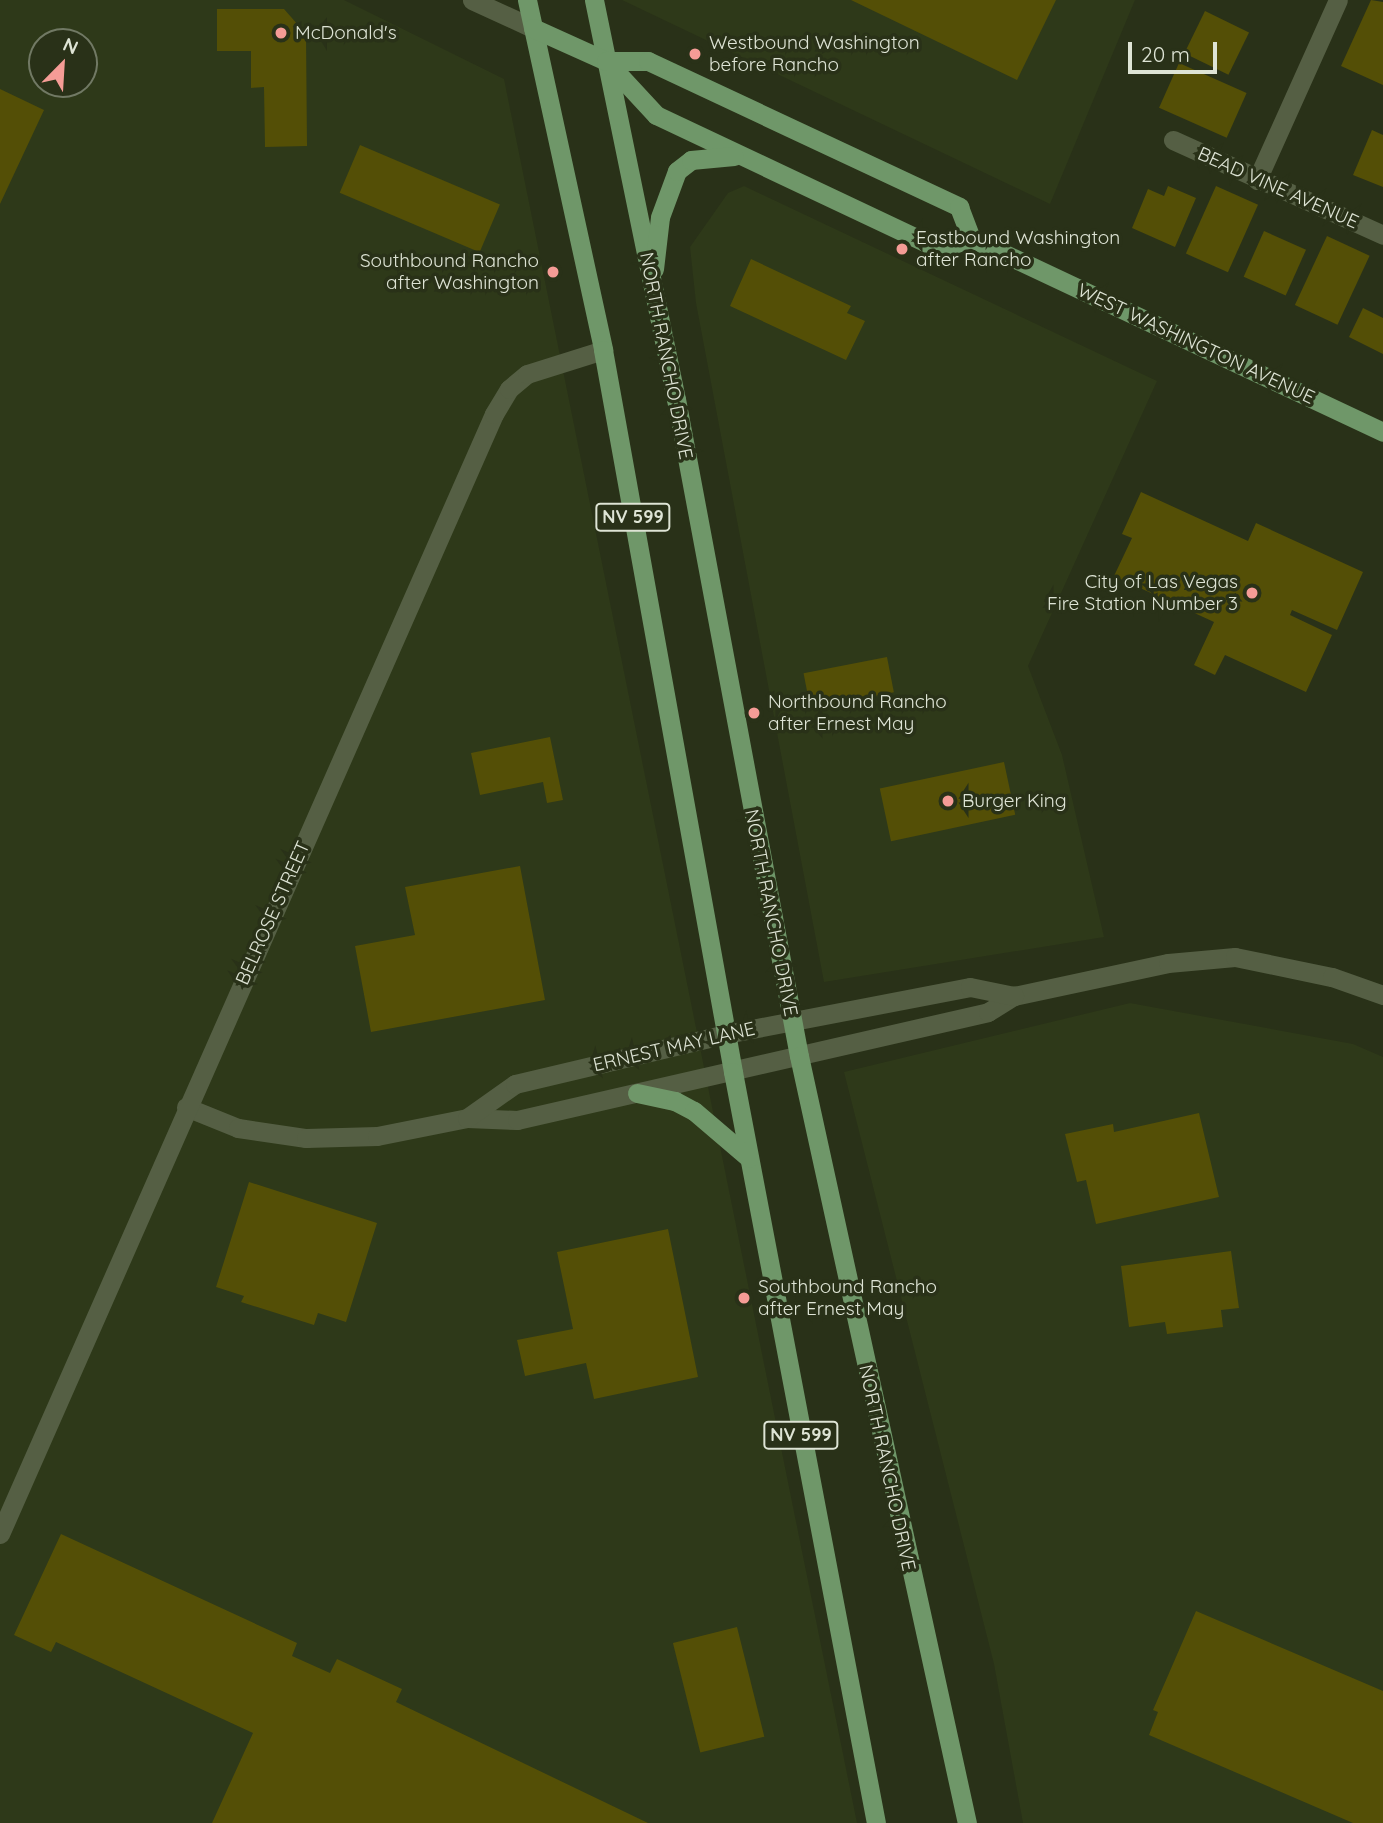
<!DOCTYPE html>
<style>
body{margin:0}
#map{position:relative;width:1383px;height:1823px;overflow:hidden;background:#293118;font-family:Quicksand,sans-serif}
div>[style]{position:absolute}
.built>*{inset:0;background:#2e3919}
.building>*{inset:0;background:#544f06;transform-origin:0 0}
.minor>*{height:19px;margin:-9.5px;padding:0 9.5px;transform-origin:9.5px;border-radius:9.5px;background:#555f44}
.secondary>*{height:19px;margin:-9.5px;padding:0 9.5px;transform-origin:9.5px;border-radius:9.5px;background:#555f44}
.primary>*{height:19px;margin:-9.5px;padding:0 9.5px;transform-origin:9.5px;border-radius:9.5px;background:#6f9769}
.dots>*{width:19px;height:19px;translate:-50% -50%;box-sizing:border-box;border:4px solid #293118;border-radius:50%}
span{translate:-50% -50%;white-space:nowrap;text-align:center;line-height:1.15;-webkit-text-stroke:7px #293118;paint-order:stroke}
.shield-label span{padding:2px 5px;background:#293118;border:2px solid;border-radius:5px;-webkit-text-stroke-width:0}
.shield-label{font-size:18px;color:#dee4d5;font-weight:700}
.poi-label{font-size:19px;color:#dee4d5}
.left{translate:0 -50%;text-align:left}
.right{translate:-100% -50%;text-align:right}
.street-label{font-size:19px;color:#dee4d5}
.north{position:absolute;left:28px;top:28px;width:70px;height:70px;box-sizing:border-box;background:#293118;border:2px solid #717964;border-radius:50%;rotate:24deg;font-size:19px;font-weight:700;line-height:28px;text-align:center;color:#dee4d5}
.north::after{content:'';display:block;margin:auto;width:24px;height:32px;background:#f59c96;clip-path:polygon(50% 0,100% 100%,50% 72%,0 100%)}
.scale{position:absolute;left:1128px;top:42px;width:89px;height:32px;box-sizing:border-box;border:4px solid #dee4d5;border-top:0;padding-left:9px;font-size:21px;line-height:24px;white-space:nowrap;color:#dee4d5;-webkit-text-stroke:5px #293118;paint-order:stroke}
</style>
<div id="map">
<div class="built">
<i style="clip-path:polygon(evenodd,0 0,344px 0,504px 79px,857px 1823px,0 1823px,0 0,42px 42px,84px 42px,84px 84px,42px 84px,42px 42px)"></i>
<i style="clip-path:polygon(622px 0,1135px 0,1050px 204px)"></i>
<i style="clip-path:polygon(744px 186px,1157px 381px,1028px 666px,1062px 755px,1104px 937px,824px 982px,696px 303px,690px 247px,728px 193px)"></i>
<i style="clip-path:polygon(1130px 1003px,1353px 1044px,1383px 1057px,1383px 1823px,1023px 1823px,994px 1664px,844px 1072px)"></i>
</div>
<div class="building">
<i style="clip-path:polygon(851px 0,1056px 0,1017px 80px)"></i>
<i style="clip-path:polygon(1371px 0,1383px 2px,1383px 85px,1341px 66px)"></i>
<i style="clip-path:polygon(217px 9px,284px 9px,306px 34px,307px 146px,265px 147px,264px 87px,251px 88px,251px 51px,217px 51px)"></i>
<i style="left:1205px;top:11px;width:49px;height:47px;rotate:26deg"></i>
<i style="left:1179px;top:63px;width:74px;height:49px;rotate:24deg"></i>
<i style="clip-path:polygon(0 89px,44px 110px,0 204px)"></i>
<i style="clip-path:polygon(1372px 130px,1383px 135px,1383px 187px,1353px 175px)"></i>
<i style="left:360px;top:145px;width:152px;height:52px;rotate:23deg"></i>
<i style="clip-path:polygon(1168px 186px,1196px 198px,1175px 247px,1132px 228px,1148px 189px,1164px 196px)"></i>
<i style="left:1216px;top:186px;width:46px;height:74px;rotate:24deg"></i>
<i style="left:1264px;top:231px;width:46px;height:50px;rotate:24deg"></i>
<i style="left:1327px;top:236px;width:47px;height:76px;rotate:25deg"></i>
<i style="clip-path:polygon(751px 259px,851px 306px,847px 313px,865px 321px,846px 360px,730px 306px)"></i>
<i style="clip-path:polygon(1363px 308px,1383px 318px,1383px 354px,1349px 337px)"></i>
<i style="clip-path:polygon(1141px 492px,1248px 541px,1256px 523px,1363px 572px,1337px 630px,1292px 610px,1290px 615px,1332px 635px,1306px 692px,1225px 655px,1215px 675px,1194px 665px,1214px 622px,1114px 576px,1132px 538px,1122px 534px)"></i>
<i style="left:887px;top:657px;width:36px;height:85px;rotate:79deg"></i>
<i style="clip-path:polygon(550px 737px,563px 800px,547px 803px,543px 782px,480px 795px,471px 753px)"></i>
<i style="left:1004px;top:762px;width:54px;height:127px;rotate:78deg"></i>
<i style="clip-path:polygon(520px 866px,545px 1000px,371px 1032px,355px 946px,415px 935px,405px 887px)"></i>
<i style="clip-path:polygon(1199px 1113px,1219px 1197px,1096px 1224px,1086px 1180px,1077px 1182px,1065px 1134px,1113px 1124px,1114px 1132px)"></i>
<i style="clip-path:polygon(249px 1182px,377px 1223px,346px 1322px,318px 1313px,314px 1325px,241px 1302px,244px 1296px,216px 1287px)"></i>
<i style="clip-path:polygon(668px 1229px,698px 1377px,594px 1399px,586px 1363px,525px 1376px,517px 1340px,573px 1329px,557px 1252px)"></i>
<i style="clip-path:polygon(1231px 1251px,1239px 1308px,1221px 1310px,1223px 1327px,1167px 1334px,1165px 1322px,1129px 1327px,1121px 1266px)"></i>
<i style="clip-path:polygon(61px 1534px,297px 1643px,292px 1656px,330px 1673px,337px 1659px,402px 1689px,396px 1702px,648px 1823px,212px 1823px,253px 1733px,56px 1642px,51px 1652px,14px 1635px)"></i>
<i style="clip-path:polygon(1196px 1611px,1383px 1691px,1383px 1823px,1353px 1823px,1149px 1735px,1158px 1712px,1153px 1710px)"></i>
<i style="left:737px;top:1627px;width:113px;height:66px;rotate:76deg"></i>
</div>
<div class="minor">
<i style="left:1173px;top:140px;width:230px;rotate:24.3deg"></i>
<i style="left:1257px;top:180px;width:197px;rotate:-65.8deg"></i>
<i style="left:186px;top:1107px;width:56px;rotate:22deg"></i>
<i style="left:238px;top:1128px;width:69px;rotate:8.4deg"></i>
<i style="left:306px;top:1138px;width:71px;rotate:-1.6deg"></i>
<i style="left:377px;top:1136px;width:92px;rotate:-11.3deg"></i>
<i style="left:467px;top:1118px;width:50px;rotate:2.3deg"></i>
<i style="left:517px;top:1120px;width:483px;rotate:-12.9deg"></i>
<i style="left:988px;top:1012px;width:31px;rotate:-32deg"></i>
<i style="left:1014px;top:996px;width:157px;rotate:-12.1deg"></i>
<i style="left:1168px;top:963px;width:67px;rotate:-5.1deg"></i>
<i style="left:1235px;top:957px;width:99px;rotate:11.7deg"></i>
<i style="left:1332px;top:977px;width:54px;rotate:19.4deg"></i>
<i style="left:467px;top:1118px;width:59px;rotate:-35.3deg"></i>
<i style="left:515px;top:1084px;width:217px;rotate:-13.3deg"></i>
<i style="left:726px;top:1034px;width:248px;rotate:-10.9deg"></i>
<i style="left:970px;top:987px;width:45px;rotate:11.6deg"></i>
<i style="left:0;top:1534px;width:1224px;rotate:-66.2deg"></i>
<i style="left:494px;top:414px;width:29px;rotate:-59deg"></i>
<i style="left:509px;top:389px;width:23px;rotate:-40deg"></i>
<i style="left:527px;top:374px;width:80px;rotate:-17.5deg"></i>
</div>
<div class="secondary">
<i style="left:472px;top:0;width:67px;rotate:24.7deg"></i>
</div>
<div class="primary">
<i style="left:527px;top:0;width:358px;rotate:77.7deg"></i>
<i style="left:603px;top:350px;width:734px;rotate:79.79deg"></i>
<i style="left:733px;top:1072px;width:764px;rotate:79.22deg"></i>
<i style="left:594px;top:0;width:407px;rotate:78.4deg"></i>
<i style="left:676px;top:399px;width:668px;rotate:79.4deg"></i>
<i style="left:799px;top:1056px;width:785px;rotate:77.65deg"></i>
<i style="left:533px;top:28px;width:80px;rotate:24.3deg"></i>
<i style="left:606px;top:61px;width:74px;rotate:47.2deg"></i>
<i style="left:656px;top:115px;width:314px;rotate:25.3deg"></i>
<i style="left:940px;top:249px;width:33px;rotate:-20deg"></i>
<i style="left:606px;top:61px;width:42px"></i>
<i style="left:648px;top:61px;width:344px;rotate:25.1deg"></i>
<i style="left:959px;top:207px;width:33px;rotate:69deg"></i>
<i style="left:971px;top:238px;width:455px;rotate:25.2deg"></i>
<i style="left:654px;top:269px;width:52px;rotate:-83.4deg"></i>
<i style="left:660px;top:217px;width:49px;rotate:-69.7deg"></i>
<i style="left:677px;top:171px;width:18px;rotate:-38deg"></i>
<i style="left:691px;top:160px;width:43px;rotate:-5.3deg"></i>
<i style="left:637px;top:1093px;width:39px;rotate:12deg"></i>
<i style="left:675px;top:1101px;width:21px;rotate:28deg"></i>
<i style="left:694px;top:1111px;width:72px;rotate:40.5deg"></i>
</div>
<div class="dots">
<i style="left:281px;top:33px;background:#f59c96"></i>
<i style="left:695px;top:54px;background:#f59c96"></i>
<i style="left:902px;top:249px;background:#f59c96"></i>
<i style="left:553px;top:272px;background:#f59c96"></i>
<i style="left:1252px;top:593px;background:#f59c96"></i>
<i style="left:754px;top:713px;background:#f59c96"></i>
<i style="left:948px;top:801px;background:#f59c96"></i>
<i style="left:744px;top:1298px;background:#f59c96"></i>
</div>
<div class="shield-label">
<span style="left:633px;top:517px">NV 599</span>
<span style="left:801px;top:1435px">NV 599</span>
</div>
<div class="poi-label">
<span class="left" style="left:295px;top:33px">McDonald's</span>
<span class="left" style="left:709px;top:54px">Westbound Washington<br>before Rancho</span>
<span class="left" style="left:916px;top:249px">Eastbound Washington<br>after Rancho</span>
<span class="right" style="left:539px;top:272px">Southbound Rancho<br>after Washington</span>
<span class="right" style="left:1238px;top:593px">City of Las Vegas<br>Fire Station Number 3</span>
<span class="left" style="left:768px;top:713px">Northbound Rancho<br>after Ernest May</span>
<span class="left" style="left:962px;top:801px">Burger King</span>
<span class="left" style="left:758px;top:1298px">Southbound Rancho<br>after Ernest May</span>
</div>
<div class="street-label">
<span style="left:1278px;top:188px;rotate:24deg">BEAD VINE AVENUE</span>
<span style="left:1196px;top:344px;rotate:25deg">WEST WASHINGTON AVENUE</span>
<span style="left:666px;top:356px;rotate:79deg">NORTH RANCHO DRIVE</span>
<span style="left:273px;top:913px;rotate:-66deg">BELROSE STREET</span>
<span style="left:771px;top:913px;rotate:79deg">NORTH RANCHO DRIVE</span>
<span style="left:674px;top:1047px;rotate:-13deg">ERNEST MAY LANE</span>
<span style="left:887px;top:1468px;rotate:78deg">NORTH RANCHO DRIVE</span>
</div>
<div class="north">N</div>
<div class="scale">20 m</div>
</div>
